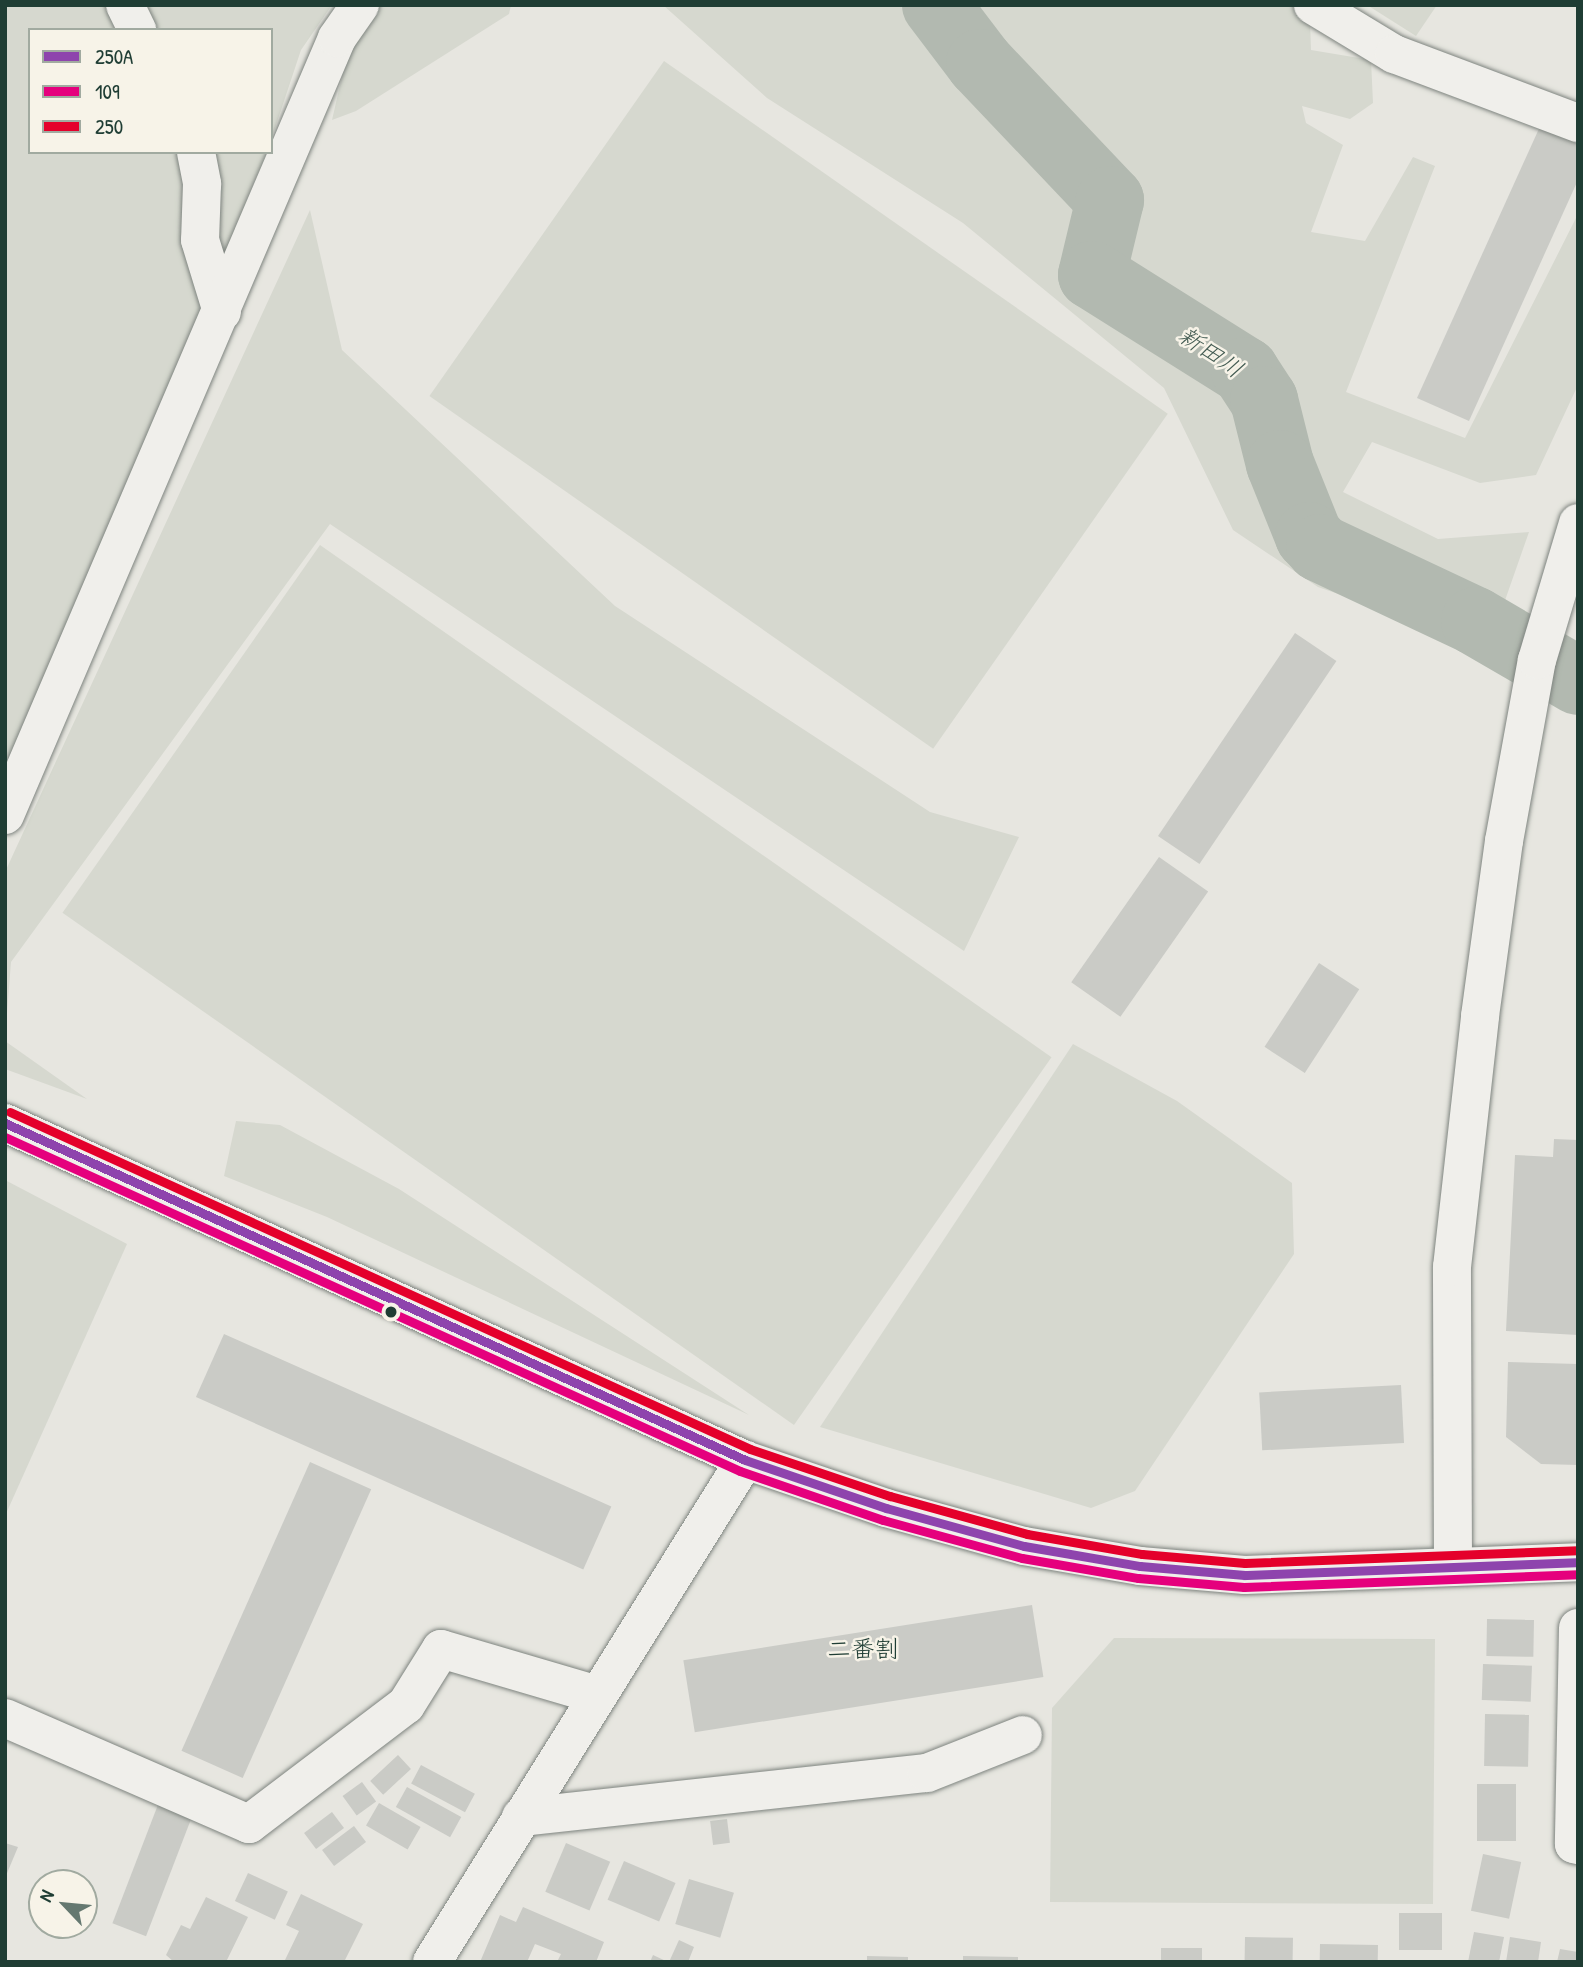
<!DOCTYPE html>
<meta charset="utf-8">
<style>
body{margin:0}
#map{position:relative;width:1583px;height:1967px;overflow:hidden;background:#e7e6e0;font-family:"Patrick Hand","Klee One",sans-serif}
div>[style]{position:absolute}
.green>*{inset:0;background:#d6d8cf;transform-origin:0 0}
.river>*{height:68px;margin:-34px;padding:0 34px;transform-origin:34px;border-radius:34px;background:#b2b9b0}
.building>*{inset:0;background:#cacbc6;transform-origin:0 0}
.roads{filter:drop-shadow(0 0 2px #7e847f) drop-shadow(0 0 2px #7e847f)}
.minor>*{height:38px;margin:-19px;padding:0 19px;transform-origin:19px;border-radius:19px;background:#f0efeb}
.bus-1>*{height:9px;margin:-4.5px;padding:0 4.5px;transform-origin:4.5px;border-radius:4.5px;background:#8e44ad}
.bus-2>*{height:9px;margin:-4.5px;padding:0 4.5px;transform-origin:4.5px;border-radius:4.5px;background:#e5007d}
.bus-3>*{height:9px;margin:-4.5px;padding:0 4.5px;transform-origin:4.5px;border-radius:4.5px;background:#e4002b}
.dots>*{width:19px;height:19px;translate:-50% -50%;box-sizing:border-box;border:4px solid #f7f3e8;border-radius:50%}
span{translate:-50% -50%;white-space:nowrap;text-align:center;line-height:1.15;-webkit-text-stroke:5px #f7f3e8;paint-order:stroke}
.water-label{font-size:24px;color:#445c53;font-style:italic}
.neighbourhood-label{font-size:24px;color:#1f3d34}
.frame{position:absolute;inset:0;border:7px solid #1f3d34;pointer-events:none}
.legend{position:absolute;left:28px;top:28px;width:245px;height:126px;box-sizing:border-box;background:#f7f3e8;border:2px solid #a1aaa0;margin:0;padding:9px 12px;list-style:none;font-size:21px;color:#1f3d34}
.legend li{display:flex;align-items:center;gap:14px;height:35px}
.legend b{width:35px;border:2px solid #a1aaa0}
.north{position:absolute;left:28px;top:1869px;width:70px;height:70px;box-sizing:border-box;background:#f7f3e8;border:2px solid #a1aaa0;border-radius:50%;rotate:296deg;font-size:19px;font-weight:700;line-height:28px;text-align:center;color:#1f3d34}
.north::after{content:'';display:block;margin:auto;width:24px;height:32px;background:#657870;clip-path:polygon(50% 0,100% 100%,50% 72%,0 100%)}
</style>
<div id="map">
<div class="green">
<i style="clip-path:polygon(5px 5px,332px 5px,301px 50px,271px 140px,271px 30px,30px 30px,30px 152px,267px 152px,5px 773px)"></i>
<i style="clip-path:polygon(375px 5px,511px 5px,509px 14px,356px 111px,332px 120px,350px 42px)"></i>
<i style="clip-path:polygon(663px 5px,1295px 5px,1310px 21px,1311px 50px,1371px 60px,1373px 103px,1350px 119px,1302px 106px,1306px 123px,1343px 145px,1311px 232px,1365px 241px,1413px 157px,1435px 166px,1346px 392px,1465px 438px,1578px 214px,1578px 385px,1536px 475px,1480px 483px,1372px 442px,1343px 492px,1438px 539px,1529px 532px,1489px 646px,1318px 587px,1233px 530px,1164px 388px,963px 223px,767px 98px)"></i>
<i style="clip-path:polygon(1367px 5px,1437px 5px,1416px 36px)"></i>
<i style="left:664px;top:61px;width:615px;height:409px;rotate:35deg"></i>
<i style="clip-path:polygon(310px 210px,342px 350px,615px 606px,930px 812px,1019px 837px,964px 951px,330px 524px,11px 962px,5px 1039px,5px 872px)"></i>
<i style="left:320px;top:545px;width:893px;height:449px;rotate:35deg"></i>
<i style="clip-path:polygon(5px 1041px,87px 1099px,5px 1069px)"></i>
<i style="clip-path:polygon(1073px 1044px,1177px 1101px,1292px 1183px,1294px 1254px,1135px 1491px,1091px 1508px,820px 1427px)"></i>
<i style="clip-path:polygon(236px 1121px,280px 1125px,399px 1189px,749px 1415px,327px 1217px,224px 1176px)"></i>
<i style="clip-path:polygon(5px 1180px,127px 1244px,5px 1516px)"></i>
<i style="clip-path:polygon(1114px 1638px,1435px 1639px,1433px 1904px,1050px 1902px,1052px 1708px)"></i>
</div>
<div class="river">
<i style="left:936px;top:5px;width:73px;rotate:52.8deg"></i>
<i style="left:980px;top:63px;width:189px;rotate:46.5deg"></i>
<i style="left:1110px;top:200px;width:77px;rotate:103.5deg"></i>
<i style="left:1092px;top:275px;width:181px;rotate:32.1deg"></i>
<i style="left:1245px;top:371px;width:35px;rotate:57deg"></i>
<i style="left:1264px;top:400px;width:66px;rotate:76deg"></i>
<i style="left:1280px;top:464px;width:78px;rotate:68.1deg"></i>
<i style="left:1309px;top:536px;width:16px;rotate:47deg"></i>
<i style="left:1320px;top:548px;width:171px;rotate:25.2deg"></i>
<i style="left:1475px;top:621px;width:119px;rotate:30.2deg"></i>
</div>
<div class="building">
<i style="clip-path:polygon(1542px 122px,1578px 138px,1578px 180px,1469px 421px,1417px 398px)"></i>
<i style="left:1295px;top:633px;width:50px;height:245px;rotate:34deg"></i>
<i style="left:1159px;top:857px;width:60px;height:153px;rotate:35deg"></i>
<i style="left:1319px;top:963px;width:48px;height:100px;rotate:33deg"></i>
<i style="clip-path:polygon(1554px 1139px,1578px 1140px,1578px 1335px,1506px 1331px,1515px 1155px,1553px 1157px)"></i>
<i style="left:224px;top:1334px;width:424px;height:69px;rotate:24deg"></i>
<i style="clip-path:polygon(1508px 1362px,1578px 1364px,1578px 1465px,1541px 1464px,1506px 1437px)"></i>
<i style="left:1401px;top:1385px;width:58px;height:142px;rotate:87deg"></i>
<i style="left:310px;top:1462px;width:67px;height:316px;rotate:24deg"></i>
<i style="left:1032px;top:1605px;width:73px;height:353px;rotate:81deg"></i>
<i style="left:1487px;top:1619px;width:47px;height:37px;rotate:1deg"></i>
<i style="left:1483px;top:1664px;width:49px;height:36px;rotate:2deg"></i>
<i style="left:1485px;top:1714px;width:44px;height:52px;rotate:1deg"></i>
<i style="left:398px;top:1755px;width:19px;height:38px;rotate:47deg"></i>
<i style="left:421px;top:1765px;width:61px;height:21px;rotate:28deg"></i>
<i style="left:362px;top:1782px;width:24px;height:24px;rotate:54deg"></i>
<i style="left:1516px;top:1784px;width:57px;height:39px;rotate:90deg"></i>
<i style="left:407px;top:1787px;width:62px;height:23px;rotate:29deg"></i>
<i style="left:159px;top:1802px;width:36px;height:130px;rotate:21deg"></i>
<i style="left:379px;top:1803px;width:48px;height:26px;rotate:30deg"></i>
<i style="left:332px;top:1812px;width:20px;height:35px;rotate:53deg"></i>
<i style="left:727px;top:1819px;width:24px;height:17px;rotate:83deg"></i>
<i style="left:354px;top:1826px;width:20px;height:40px;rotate:53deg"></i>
<i style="clip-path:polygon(5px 1843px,18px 1847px,5px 1878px)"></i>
<i style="left:566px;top:1843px;width:48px;height:53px;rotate:23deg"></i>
<i style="left:1483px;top:1854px;width:39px;height:58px;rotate:12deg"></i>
<i style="left:624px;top:1861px;width:56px;height:42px;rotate:23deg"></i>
<i style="left:248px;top:1873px;width:44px;height:31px;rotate:25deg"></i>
<i style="left:689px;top:1879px;width:47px;height:47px;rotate:17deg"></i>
<i style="clip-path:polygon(301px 1894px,363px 1924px,344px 1962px,285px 1960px,299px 1931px,286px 1925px)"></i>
<i style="clip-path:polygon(206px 1897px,248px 1917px,226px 1962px,174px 1962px,166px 1955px,181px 1925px,190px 1929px)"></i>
<i style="clip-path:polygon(523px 1907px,604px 1942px,596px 1962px,557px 1962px,561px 1954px,535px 1944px,527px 1962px,480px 1962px,500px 1915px,516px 1922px)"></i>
<i style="left:1399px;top:1913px;width:43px;height:37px"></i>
<i style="clip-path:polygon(1474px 1932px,1504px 1937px,1499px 1962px,1468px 1962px)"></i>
<i style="left:1245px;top:1937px;width:48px;height:25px;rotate:1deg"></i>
<i style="clip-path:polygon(1510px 1937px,1541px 1942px,1538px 1962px,1506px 1962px)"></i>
<i style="clip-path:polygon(679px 1940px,694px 1947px,688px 1962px,669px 1962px)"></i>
<i style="left:1320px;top:1944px;width:58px;height:18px;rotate:1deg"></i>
<i style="left:1161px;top:1948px;width:41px;height:14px"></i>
<i style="clip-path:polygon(1560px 1949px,1578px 1952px,1578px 1962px,1557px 1962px)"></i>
<i style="clip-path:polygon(653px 1955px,668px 1962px,650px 1962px)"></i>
<i style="clip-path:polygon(867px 1956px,908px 1957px,908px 1962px,867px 1962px)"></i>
<i style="clip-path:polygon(963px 1956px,1018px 1957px,1018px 1962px,963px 1962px)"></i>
</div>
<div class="roads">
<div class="minor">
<i style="left:125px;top:5px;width:28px;rotate:64deg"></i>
<i style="left:1313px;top:5px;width:95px;rotate:31.2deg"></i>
<i style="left:1394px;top:54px;width:197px;rotate:20.6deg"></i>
<i style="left:196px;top:152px;width:33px;rotate:79deg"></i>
<i style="left:202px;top:184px;width:56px;rotate:92deg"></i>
<i style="left:200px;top:240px;width:75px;rotate:73deg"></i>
<i style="left:5px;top:815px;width:845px;rotate:-66.86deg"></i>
<i style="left:337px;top:38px;width:40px;rotate:-55.1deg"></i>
<i style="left:5px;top:1123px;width:813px;rotate:24.48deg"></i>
<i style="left:745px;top:1460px;width:149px;rotate:18.8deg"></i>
<i style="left:886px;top:1508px;width:143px;rotate:15.4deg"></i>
<i style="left:1024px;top:1546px;width:118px;rotate:9.8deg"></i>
<i style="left:1140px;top:1566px;width:105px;rotate:4.9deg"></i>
<i style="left:1245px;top:1575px;width:333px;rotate:-2.2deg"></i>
<i style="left:1453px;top:1567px;width:300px;rotate:-90.2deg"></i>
<i style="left:1452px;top:1267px;width:253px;rotate:-83.6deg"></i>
<i style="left:1480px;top:1016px;width:177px;rotate:-82.2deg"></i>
<i style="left:1504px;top:841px;width:184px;rotate:-79.7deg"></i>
<i style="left:1537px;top:660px;width:143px;rotate:-73.3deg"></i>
<i style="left:1578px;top:1628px;width:216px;rotate:91.1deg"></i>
<i style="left:1574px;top:1844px;width:4px;rotate:14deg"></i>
<i style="left:5px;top:1718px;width:266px;rotate:23.5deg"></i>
<i style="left:249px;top:1824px;width:197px;rotate:-37.2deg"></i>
<i style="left:406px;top:1705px;width:66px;rotate:-58deg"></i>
<i style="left:441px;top:1649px;width:163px;rotate:16.4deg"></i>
<i style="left:521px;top:1817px;width:408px;rotate:-6.2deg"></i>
<i style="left:927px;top:1773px;width:103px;rotate:-21.6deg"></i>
<i style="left:432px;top:1962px;width:592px;rotate:-58.06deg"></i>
</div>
</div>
<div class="bus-1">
<i style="left:5px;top:1123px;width:813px;rotate:24.48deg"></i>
<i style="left:745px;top:1460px;width:149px;rotate:18.8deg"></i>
<i style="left:886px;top:1508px;width:143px;rotate:15.4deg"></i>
<i style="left:1024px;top:1546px;width:118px;rotate:9.8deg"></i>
<i style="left:1140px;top:1566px;width:105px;rotate:4.9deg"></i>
<i style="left:1245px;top:1575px;width:333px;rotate:-2.2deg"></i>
</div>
<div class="bus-2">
<i style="left:5px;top:1137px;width:807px;rotate:24.44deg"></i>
<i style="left:740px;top:1471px;width:151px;rotate:18.9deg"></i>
<i style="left:883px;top:1520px;width:144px;rotate:15.3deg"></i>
<i style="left:1022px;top:1558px;width:118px;rotate:9.8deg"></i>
<i style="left:1138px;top:1578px;width:106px;rotate:4.9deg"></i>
<i style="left:1244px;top:1587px;width:334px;rotate:-2.2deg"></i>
</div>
<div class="bus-3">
<i style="left:10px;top:1112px;width:813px;rotate:24.48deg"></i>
<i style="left:750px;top:1449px;width:148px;rotate:18.6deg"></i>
<i style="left:890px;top:1496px;width:142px;rotate:15.5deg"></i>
<i style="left:1027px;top:1534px;width:117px;rotate:9.9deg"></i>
<i style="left:1142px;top:1554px;width:103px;rotate:5deg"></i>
<i style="left:1245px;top:1563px;width:333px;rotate:-2.2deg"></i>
</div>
<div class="dots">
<i style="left:391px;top:1312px;background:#1f3d34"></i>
</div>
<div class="water-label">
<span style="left:1211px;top:352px;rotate:34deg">新田川</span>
</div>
<div class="neighbourhood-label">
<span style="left:863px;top:1649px">二番割</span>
</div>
<div class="frame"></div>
<ul class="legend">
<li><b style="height:9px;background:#8e44ad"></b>250A</li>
<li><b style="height:9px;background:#e5007d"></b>109</li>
<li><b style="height:9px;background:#e4002b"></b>250</li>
</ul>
<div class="north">N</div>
</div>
